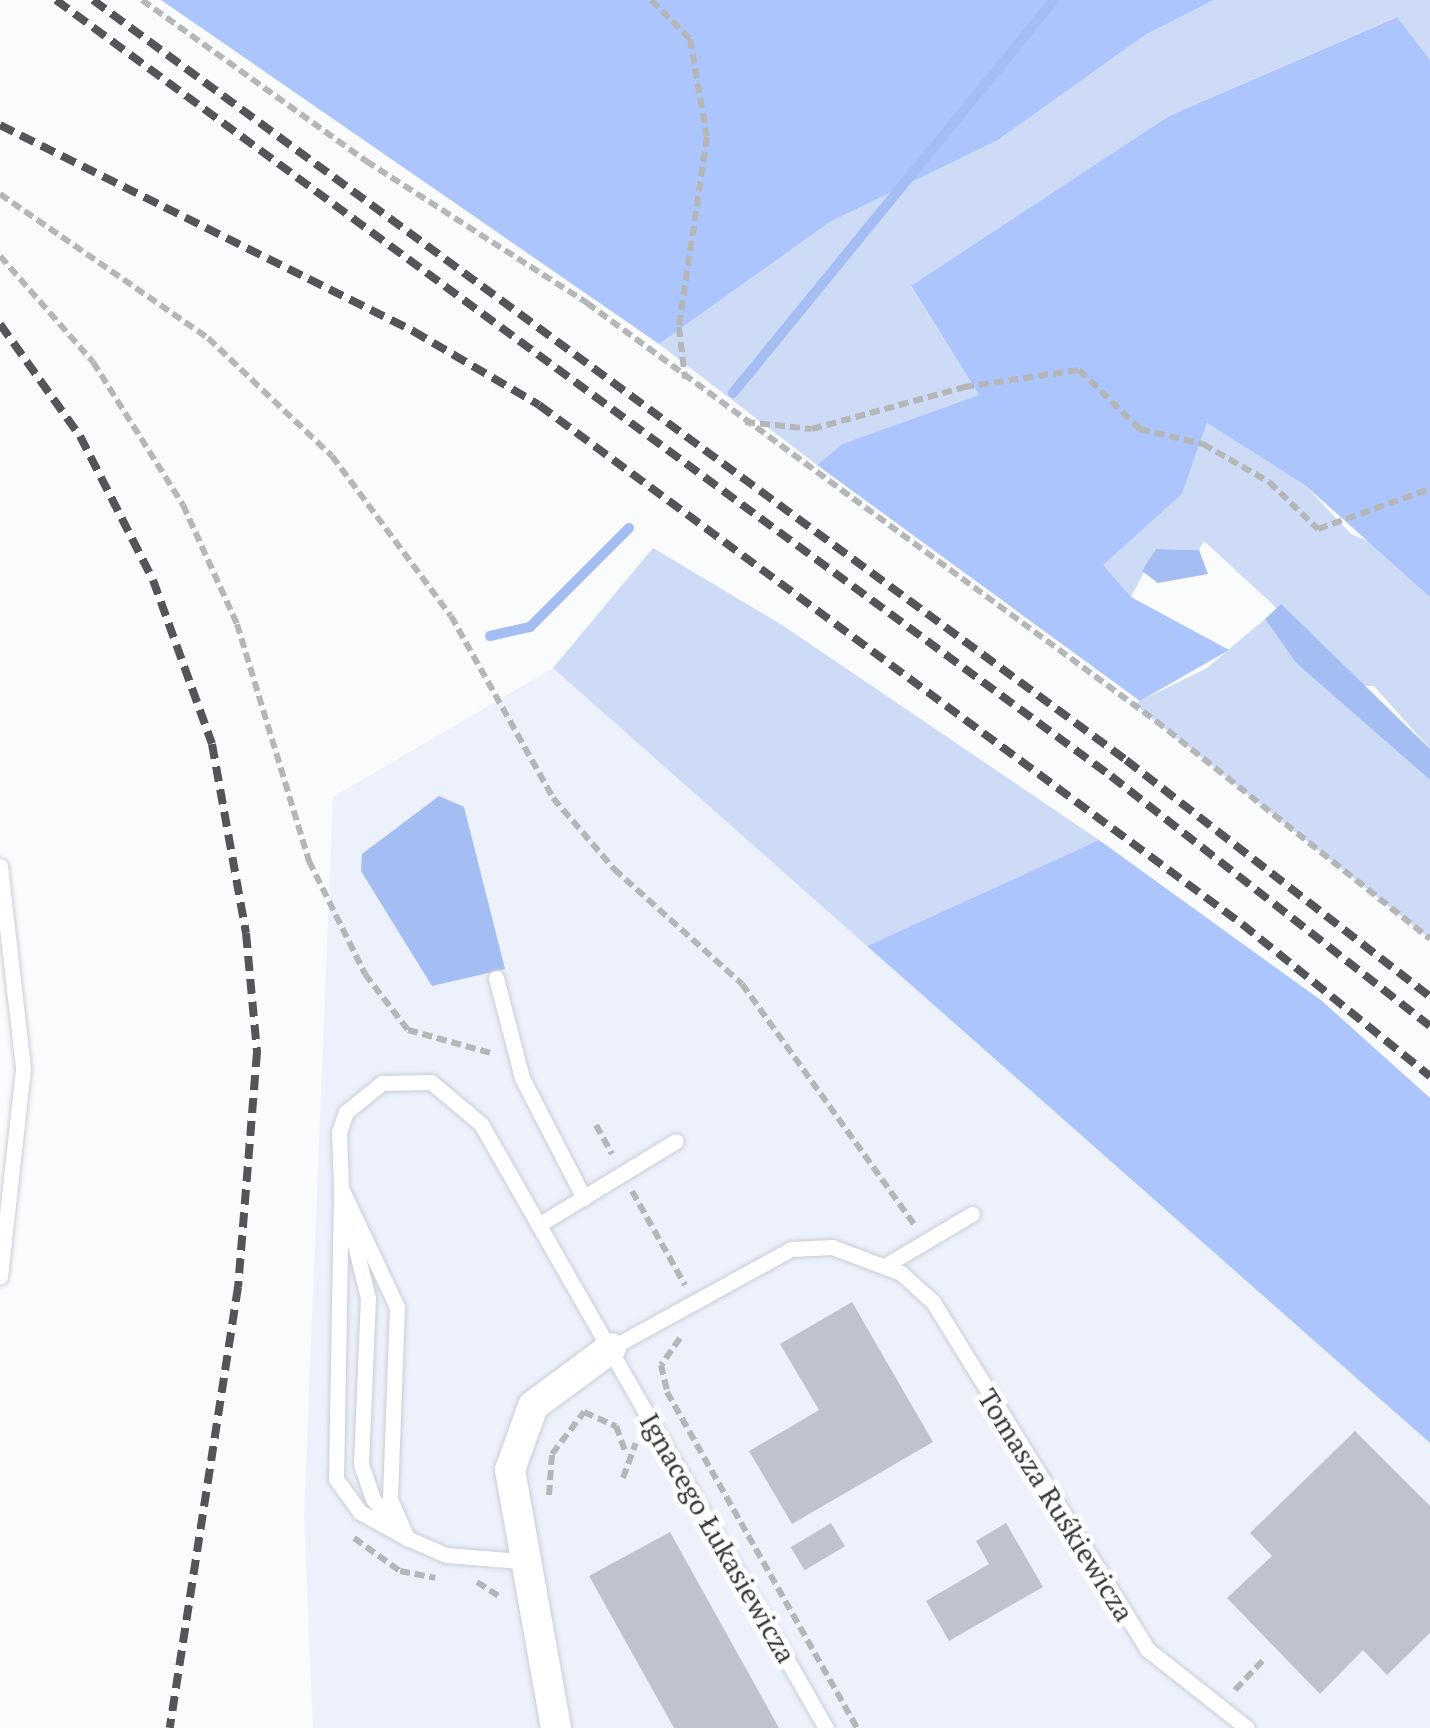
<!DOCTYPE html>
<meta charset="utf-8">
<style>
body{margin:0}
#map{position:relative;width:1430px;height:1728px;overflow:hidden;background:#fafbfd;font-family:"PT Serif",serif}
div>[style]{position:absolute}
.built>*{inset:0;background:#ecf1fb}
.green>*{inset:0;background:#cedbf7}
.forest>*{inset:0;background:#acc5fc}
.water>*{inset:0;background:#a4bdf3}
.stream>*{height:10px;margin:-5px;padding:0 5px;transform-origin:5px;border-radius:5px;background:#a4bdf3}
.building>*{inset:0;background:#bfc3cd;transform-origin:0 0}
.path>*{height:6px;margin-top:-3px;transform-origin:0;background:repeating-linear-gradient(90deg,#b4b6b8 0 10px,transparent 0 15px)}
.roads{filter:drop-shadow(0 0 2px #c9cdd7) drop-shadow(0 0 2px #c9cdd7)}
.service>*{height:15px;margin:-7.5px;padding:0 7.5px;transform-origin:7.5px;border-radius:7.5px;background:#fff}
.minor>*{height:30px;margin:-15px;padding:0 15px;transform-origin:15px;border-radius:15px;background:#fff}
.rail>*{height:8px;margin-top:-4px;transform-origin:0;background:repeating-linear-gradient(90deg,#535558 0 15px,transparent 0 23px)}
span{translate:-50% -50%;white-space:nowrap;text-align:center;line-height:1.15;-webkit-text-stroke:10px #fff;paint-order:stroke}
.street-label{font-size:28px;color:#35373b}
</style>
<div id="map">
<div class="built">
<i style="clip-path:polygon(553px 668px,1430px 1443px,1430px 1728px,313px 1728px,304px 1516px,333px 797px)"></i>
</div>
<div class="green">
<i style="clip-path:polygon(1214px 0,1430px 0,1430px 60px,1396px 17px,1169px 116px,911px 287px,979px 395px,842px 444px,817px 465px,659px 344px,830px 222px,998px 140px,1145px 35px)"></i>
<i style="clip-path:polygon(1207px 423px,1306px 486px,1351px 534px,1430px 567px,1430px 749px,1374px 686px,1361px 686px,1204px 541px,1199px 550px,1156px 549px,1131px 597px,1102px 565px,1182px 494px)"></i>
<i style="clip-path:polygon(653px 548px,782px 625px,1099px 840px,867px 946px,553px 668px)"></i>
<i style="clip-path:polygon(1265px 619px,1296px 663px,1430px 780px,1430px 939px,1134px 704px,1207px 668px)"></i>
</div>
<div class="forest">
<i style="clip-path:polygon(161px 0,1214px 0,1145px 35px,998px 140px,830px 222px,659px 344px)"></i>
<i style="clip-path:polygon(1397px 17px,1430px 60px,1430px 597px,1306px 486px,1207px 423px,1182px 494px,1103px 565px,1131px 597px,1229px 650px,1140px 701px,817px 465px,842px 444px,979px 395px,911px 286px,1169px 116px)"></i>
<i style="clip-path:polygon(1099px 840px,1322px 1001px,1430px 1098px,1430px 1443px,867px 946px)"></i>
</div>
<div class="water">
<i style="clip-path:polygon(1156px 549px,1199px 550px,1208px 574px,1158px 583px,1142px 571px)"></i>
<i style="clip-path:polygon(1281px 604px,1430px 749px,1430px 780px,1296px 663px,1265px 619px)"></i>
<i style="clip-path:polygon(439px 796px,464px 807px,505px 969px,432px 986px,361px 871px,362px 854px)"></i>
</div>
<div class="stream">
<i style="left:733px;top:393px;width:507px;rotate:-50.76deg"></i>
<i style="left:490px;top:636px;width:41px;rotate:-12.7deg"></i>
<i style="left:530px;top:627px;width:140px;rotate:-45deg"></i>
</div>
<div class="building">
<i style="clip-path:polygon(852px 1302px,933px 1442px,792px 1524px,749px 1451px,819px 1410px,780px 1344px)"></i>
<i style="clip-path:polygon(1355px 1431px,1430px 1506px,1430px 1633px,1387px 1675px,1363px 1650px,1320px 1694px,1227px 1598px,1272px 1556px,1250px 1533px)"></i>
<i style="left:831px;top:1523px;width:27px;height:47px;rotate:59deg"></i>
<i style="clip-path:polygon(1006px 1523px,1043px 1587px,949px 1641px,926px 1601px,989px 1564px,976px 1541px)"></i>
<i style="clip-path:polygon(670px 1532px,779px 1728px,674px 1728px,589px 1576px)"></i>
</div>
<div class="path">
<i style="left:142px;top:0;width:276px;rotate:35.7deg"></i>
<i style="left:366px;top:161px;width:263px;rotate:32.7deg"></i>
<i style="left:587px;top:303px;width:706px;rotate:36.3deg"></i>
<i style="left:1156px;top:721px;width:350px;rotate:38.5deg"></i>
<i style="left:651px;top:0;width:55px;rotate:45deg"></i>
<i style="left:690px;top:39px;width:99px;rotate:80.2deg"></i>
<i style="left:707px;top:137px;width:192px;rotate:98.4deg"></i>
<i style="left:679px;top:327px;width:52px;rotate:83.4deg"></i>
<i style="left:0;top:194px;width:253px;rotate:34.7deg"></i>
<i style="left:208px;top:338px;width:171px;rotate:43.6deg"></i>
<i style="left:332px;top:456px;width:199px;rotate:53.4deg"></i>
<i style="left:451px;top:616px;width:209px;rotate:60.7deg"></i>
<i style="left:553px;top:798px;width:94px;rotate:49.3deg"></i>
<i style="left:614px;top:869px;width:172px;rotate:41.9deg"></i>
<i style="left:742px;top:984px;width:295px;rotate:54.4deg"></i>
<i style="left:0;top:256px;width:141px;rotate:48.7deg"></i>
<i style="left:93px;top:362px;width:169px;rotate:57.8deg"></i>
<i style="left:183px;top:505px;width:131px;rotate:65.6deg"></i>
<i style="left:237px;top:624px;width:248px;rotate:73.1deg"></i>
<i style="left:309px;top:861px;width:126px;rotate:63.6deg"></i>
<i style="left:365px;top:974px;width:71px;rotate:52.5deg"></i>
<i style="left:408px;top:1030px;width:89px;rotate:15.6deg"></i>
<i style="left:745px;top:422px;width:67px;rotate:6deg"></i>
<i style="left:812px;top:429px;width:158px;rotate:-15.4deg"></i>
<i style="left:964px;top:387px;width:116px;rotate:-8.4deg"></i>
<i style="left:1079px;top:370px;width:85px;rotate:44deg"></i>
<i style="left:1140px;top:429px;width:65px;rotate:13.4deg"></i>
<i style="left:1203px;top:444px;width:76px;rotate:29.9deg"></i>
<i style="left:1269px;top:482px;width:68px;rotate:43.8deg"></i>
<i style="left:1318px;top:529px;width:119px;rotate:-19.7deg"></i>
<i style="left:596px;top:1125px;width:33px;rotate:61deg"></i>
<i style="left:632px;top:1191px;width:108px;rotate:60.6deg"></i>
<i style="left:680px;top:1338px;width:33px;rotate:125deg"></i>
<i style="left:661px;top:1365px;width:28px;rotate:77deg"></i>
<i style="left:667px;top:1392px;width:386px;rotate:60.5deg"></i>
<i style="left:623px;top:1478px;width:37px;rotate:-70deg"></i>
<i style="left:549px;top:1495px;width:41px;rotate:-85.8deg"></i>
<i style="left:552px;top:1454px;width:53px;rotate:-52.7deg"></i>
<i style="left:584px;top:1412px;width:35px;rotate:24deg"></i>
<i style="left:616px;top:1426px;width:30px;rotate:70deg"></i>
<i style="left:354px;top:1538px;width:57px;rotate:35.7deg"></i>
<i style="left:400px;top:1571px;width:36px;rotate:11deg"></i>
<i style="left:477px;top:1582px;width:27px;rotate:33deg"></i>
<i style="left:1235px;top:1690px;width:44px;rotate:-46.8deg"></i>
</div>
<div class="roads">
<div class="service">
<i style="left:0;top:866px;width:204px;rotate:83.5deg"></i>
<i style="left:23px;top:1069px;width:209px;rotate:96.3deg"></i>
<i style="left:496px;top:978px;width:103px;rotate:75.4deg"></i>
<i style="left:522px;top:1078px;width:135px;rotate:62.7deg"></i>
<i style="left:341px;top:1188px;width:132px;rotate:64.8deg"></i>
<i style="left:397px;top:1307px;width:192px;rotate:92.1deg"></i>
<i style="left:390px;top:1499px;width:43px;rotate:66.4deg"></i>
<i style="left:407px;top:1538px;width:54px;rotate:-151deg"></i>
<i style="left:360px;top:1512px;width:41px;rotate:-126deg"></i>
<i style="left:336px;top:1479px;width:291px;rotate:-89deg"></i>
<i style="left:540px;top:1224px;width:159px;rotate:-31.4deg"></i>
<i style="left:886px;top:1265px;width:100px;rotate:-30.7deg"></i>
<i style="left:611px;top:1348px;width:205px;rotate:-28.8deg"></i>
<i style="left:791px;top:1249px;width:41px;rotate:-2.8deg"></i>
<i style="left:832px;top:1247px;width:74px;rotate:20.6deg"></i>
<i style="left:901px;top:1273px;width:43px;rotate:42.2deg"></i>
<i style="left:933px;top:1302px;width:408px;rotate:58.3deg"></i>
<i style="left:1147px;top:1649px;width:127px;rotate:38.3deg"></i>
<i style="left:520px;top:1561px;width:74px;rotate:-175.4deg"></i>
<i style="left:446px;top:1555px;width:43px;rotate:-156.4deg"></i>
<i style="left:407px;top:1538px;width:52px;rotate:-131.1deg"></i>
<i style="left:373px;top:1499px;width:37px;rotate:-109deg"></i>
<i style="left:361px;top:1464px;width:166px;rotate:-87.6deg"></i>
<i style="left:368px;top:1298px;width:113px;rotate:-103.8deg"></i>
<i style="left:341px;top:1188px;width:56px;rotate:-92deg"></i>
<i style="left:339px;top:1132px;width:21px;rotate:-71deg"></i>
<i style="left:346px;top:1112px;width:46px;rotate:-38.9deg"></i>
<i style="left:382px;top:1083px;width:49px;rotate:-1.2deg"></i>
<i style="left:431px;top:1082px;width:65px;rotate:40deg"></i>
<i style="left:481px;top:1124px;width:696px;rotate:60.27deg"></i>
</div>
<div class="minor">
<i style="left:556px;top:1728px;width:262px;rotate:-100.1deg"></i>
<i style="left:510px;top:1470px;width:68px;rotate:-70.2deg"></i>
<i style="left:533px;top:1406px;width:97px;rotate:-36.6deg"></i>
</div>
</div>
<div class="rail">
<i style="left:56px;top:0;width:1310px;rotate:36.34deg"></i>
<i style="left:1111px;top:776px;width:405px;rotate:38.1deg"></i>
<i style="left:93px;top:0;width:1282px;rotate:36.34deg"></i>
<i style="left:1126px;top:760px;width:385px;rotate:37.9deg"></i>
<i style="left:0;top:125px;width:462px;rotate:26.5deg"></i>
<i style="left:413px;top:331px;width:146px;rotate:30.4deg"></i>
<i style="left:539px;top:405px;width:874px;rotate:36.44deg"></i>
<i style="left:1242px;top:924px;width:242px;rotate:39deg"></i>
<i style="left:0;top:324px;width:138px;rotate:54.5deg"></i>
<i style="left:80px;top:436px;width:161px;rotate:63.1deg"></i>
<i style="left:153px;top:580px;width:174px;rotate:70.2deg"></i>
<i style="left:212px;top:744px;width:192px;rotate:79.8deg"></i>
<i style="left:246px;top:933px;width:120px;rotate:84.7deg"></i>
<i style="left:257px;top:1052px;width:236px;rotate:94.6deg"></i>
<i style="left:238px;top:1287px;width:446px;rotate:98.8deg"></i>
</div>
<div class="street-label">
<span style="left:1056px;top:1505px;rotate:58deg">Tomasza Ruśkiewicza</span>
<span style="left:718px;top:1538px;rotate:60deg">Ignacego Łukasiewicza</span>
</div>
</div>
